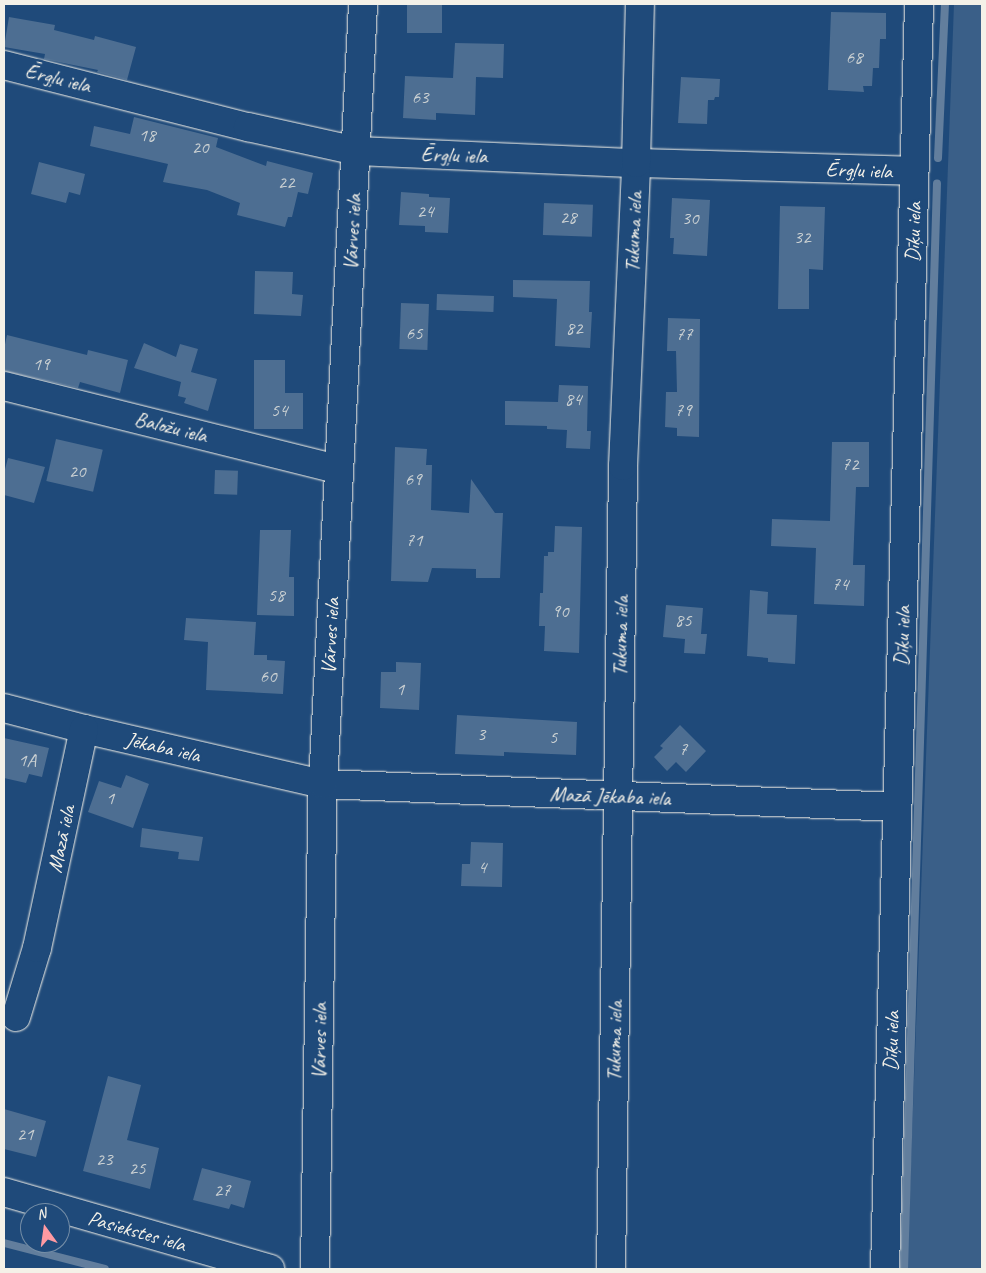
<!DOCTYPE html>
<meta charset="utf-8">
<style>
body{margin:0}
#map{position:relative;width:986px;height:1273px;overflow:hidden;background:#1f4a7a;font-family:Caveat,sans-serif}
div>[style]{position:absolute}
.green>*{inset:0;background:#3a5f88}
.stream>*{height:8px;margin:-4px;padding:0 4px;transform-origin:4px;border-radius:4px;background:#627e9d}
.building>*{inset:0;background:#4d6e92;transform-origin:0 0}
.roads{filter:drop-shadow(0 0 1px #f4f1e8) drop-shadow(0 0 1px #f4f1e8)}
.minor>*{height:28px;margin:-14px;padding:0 14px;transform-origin:14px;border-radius:14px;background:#1f4a7a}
span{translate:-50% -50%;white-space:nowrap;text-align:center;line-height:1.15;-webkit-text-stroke:5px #1f4a7a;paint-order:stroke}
.number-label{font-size:19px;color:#cad0d2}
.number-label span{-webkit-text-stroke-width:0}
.street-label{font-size:21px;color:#f4f1e8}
.frame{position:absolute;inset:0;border:5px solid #f4f1e8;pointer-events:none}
.north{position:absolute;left:20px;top:1203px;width:50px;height:50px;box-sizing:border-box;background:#1f4a7a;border:1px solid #748da6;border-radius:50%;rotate:346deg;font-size:14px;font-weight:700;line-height:20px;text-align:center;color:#f4f1e8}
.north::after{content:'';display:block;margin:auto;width:18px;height:22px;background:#ff9aa2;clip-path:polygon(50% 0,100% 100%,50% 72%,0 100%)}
</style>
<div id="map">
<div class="green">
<i style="clip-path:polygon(954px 4px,982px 4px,982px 1269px,907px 1269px)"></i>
</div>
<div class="stream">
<i style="left:938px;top:158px;width:154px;rotate:-87.4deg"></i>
<i style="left:4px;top:1243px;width:104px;rotate:14.4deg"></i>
<i style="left:904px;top:1269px;width:1086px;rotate:-88.26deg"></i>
</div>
<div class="building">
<i style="left:407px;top:4px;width:35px;height:29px"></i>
<i style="clip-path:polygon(831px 12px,886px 13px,886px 39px,880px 39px,879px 68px,873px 68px,872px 86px,863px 86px,864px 92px,828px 90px)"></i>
<i style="clip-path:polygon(9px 17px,55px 25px,54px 30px,94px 40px,95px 36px,136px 47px,127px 80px,97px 72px,98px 70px,44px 59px,45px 54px,4px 47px)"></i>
<i style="clip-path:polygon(455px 43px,504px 44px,503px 78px,476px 77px,475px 115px,436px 113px,436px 120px,403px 118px,405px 76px,453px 78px)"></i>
<i style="clip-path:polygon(681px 77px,720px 79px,719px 97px,715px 97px,714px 100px,708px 100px,707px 124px,678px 123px)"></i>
<i style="clip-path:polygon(134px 117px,218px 138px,216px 147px,266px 166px,267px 161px,313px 173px,308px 194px,298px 192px,292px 217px,288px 217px,285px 227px,237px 215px,240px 203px,207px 190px,163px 182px,168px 164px,90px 146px,94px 126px,130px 134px)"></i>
<i style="clip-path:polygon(39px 162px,85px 174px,80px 195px,69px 192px,66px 203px,31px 194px)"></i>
<i style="clip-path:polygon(401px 192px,429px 194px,429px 197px,450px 198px,448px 233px,425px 232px,425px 226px,399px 225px)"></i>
<i style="clip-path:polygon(672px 198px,710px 200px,707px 256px,673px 254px,674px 238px,670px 238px)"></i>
<i style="left:544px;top:203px;width:49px;height:32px;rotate:2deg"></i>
<i style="clip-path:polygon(780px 206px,825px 207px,823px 270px,809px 269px,809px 309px,778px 309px)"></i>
<i style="clip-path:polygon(255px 271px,293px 272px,292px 294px,303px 295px,301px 316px,254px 314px)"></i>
<i style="clip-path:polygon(513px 280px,590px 281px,589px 312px,592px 312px,590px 348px,555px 346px,557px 299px,513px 297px)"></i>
<i style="left:437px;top:294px;width:57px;height:16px;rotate:2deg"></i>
<i style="left:401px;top:303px;width:28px;height:46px;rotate:2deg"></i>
<i style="clip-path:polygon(668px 318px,700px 319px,699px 437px,677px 436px,677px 428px,665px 427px,666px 392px,677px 392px,676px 351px,667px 351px)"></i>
<i style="clip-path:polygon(7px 335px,87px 355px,88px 350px,128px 360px,120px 393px,80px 382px,78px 388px,4px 371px,4px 349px)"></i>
<i style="clip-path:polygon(144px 343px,176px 357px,180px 344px,198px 349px,191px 372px,217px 379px,208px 411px,184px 403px,186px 398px,178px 396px,181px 382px,134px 368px)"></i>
<i style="clip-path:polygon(254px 360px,285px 360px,285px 393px,303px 393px,303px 429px,254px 429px)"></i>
<i style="clip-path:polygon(559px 385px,588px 386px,587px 431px,591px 431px,590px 449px,566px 448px,567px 430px,547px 429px,547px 426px,505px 425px,505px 401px,558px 402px)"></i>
<i style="left:56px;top:439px;width:48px;height:43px;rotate:13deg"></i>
<i style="clip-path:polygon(832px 442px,869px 442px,869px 487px,856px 487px,853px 565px,865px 565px,864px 606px,814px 604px,816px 548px,771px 546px,772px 519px,830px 521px)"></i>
<i style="clip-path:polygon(395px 447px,427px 449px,426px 465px,432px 465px,431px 510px,469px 513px,471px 479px,495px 513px,503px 513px,500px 578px,476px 578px,476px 569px,432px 568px,428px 582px,391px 581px)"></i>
<i style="clip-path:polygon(8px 458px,45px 467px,34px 503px,4px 495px,4px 473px)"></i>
<i style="left:215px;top:470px;width:23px;height:24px;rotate:2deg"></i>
<i style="clip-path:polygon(555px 526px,582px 527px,579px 653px,544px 651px,545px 626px,539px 626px,540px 593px,543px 593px,544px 556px,548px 556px,548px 552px,554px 552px)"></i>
<i style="clip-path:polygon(260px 530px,291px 530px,289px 577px,294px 577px,294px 616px,257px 615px)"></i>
<i style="clip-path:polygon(750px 590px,768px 592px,767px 614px,797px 615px,795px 664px,768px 662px,768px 658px,747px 656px)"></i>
<i style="clip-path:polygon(666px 605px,703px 608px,701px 634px,707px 634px,705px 654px,684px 653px,685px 639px,663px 637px)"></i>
<i style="clip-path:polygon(186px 618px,256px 622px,254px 655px,267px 655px,267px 660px,285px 661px,283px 694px,206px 690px,208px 642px,184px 640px)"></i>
<i style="clip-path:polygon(396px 662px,421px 663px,419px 710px,380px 708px,381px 672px,396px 672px)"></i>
<i style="clip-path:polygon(457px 715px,577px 722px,576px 755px,504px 752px,504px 756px,455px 754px)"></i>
<i style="clip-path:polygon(680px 725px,706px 751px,686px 772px,676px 762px,667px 771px,654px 757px,663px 748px,660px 746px)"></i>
<i style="clip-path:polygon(4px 738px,49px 748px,42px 777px,29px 774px,26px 783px,4px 778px)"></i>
<i style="clip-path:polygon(126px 775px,149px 784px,133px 828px,88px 812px,99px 781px,121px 788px)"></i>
<i style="clip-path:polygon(142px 828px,203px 837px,199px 861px,178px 859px,179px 852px,140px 847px)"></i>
<i style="clip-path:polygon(471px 842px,503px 843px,502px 887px,461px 886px,462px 864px,470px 864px)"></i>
<i style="clip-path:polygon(108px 1076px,141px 1085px,127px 1140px,159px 1148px,150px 1189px,83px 1171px)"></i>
<i style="clip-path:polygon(4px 1109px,46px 1121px,36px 1157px,4px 1149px)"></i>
<i style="clip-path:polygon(202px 1168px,251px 1181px,244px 1208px,231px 1204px,229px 1209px,193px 1200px)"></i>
</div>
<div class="roads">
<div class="minor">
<i style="left:4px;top:65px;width:252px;rotate:14.3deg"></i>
<i style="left:248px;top:127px;width:112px;rotate:12.4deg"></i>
<i style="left:357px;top:151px;width:279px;rotate:2.5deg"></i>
<i style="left:636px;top:163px;width:278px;rotate:1.6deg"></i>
<i style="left:4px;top:386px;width:344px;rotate:14deg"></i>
<i style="left:4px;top:708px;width:83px;rotate:14.7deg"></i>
<i style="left:84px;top:729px;width:245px;rotate:13deg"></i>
<i style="left:323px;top:784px;width:574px;rotate:2.29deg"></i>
<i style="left:16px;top:1017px;width:72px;rotate:-73.1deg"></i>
<i style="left:37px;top:948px;width:224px;rotate:-77.9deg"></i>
<i style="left:4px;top:1192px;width:277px;rotate:16.1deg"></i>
<i style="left:315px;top:1269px;width:485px;rotate:-89.1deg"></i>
<i style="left:323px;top:784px;width:781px;rotate:-87.06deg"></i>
<i style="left:611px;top:1269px;width:803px;rotate:-89.14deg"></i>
<i style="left:623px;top:466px;width:303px;rotate:-87.5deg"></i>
<i style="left:636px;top:163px;width:159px;rotate:-88.6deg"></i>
<i style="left:885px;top:1269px;width:1265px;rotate:-88.46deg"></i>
</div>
</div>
<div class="number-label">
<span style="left:854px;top:58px">68</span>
<span style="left:420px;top:98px">63</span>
<span style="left:147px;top:136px">18</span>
<span style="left:200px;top:148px">20</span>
<span style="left:286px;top:183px">22</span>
<span style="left:425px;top:212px">24</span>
<span style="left:568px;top:218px">28</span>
<span style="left:690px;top:219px">30</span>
<span style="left:802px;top:238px">32</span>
<span style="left:574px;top:329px">82</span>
<span style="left:414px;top:334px">65</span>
<span style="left:684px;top:335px">77</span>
<span style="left:41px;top:365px">19</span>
<span style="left:573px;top:400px">84</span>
<span style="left:279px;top:411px">54</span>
<span style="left:683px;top:411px">79</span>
<span style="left:850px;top:465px">72</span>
<span style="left:77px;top:472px">20</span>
<span style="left:413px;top:480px">69</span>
<span style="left:414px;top:541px">71</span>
<span style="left:840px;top:585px">74</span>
<span style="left:276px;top:596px">58</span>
<span style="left:560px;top:612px">90</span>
<span style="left:683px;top:621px">85</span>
<span style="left:268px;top:677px">60</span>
<span style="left:400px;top:690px">1</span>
<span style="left:481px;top:735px">3</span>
<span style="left:553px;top:738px">5</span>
<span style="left:683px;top:750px">7</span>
<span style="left:27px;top:761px">1A</span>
<span style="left:110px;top:799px">1</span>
<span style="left:482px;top:868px">4</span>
<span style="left:25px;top:1135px">21</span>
<span style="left:104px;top:1160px">23</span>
<span style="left:137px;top:1169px">25</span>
<span style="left:222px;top:1191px">27</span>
</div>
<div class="street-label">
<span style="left:58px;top:78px;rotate:14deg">Ērgļu iela</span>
<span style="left:454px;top:155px;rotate:2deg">Ērgļu iela</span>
<span style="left:859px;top:170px;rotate:2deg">Ērgļu iela</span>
<span style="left:352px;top:232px;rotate:-87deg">Vārves iela</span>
<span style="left:633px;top:232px;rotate:-88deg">Tukuma iela</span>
<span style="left:913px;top:232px;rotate:-88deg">Dīķu iela</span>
<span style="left:171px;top:427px;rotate:14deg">Baložu iela</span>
<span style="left:330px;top:636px;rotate:-87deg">Vārves iela</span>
<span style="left:620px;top:636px;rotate:-89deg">Tukuma iela</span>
<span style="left:902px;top:636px;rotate:-88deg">Dīķu iela</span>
<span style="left:163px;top:747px;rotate:13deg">Jēkaba iela</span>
<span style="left:610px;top:796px;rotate:2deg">Mazā Jēkaba iela</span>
<span style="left:61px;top:839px;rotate:-78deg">Mazā iela</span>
<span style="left:319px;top:1041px;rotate:-89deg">Vārves iela</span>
<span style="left:614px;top:1041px;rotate:-89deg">Tukuma iela</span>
<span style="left:891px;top:1041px;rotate:-88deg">Dīķu iela</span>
<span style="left:137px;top:1231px;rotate:16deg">Pasiekstes iela</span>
</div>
<div class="frame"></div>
<div class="north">N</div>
</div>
